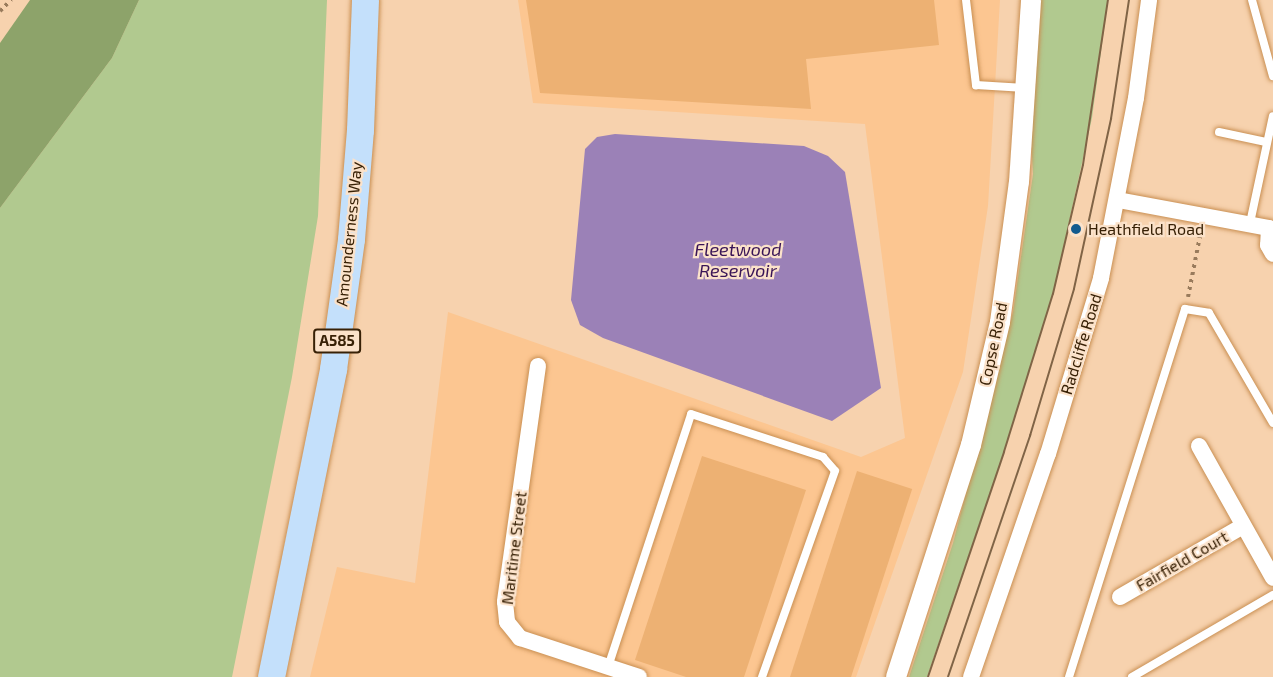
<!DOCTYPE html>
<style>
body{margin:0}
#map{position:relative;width:1273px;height:677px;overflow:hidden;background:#f7d2ae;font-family:"Exo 2",sans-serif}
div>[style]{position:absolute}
.built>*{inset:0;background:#fcc691}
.green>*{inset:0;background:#b1c98f}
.forest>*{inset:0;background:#8da36a}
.water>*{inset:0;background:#9b81b7}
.building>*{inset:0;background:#edb173;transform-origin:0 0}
.path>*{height:4px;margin-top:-2px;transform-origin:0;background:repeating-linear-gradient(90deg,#997b5c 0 3px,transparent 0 7.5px)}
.roads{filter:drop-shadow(0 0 2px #c98f52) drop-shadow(0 0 2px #c98f52)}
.service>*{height:8px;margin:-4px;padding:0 4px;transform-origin:4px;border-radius:4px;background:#fff}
.minor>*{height:16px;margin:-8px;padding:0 8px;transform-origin:8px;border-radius:8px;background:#fff}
.tertiary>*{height:20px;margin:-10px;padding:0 10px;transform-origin:10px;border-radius:10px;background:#fff}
.trunk>*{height:27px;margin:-13.5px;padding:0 13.5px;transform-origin:13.5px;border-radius:13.5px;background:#c4e0fb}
.tram>*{height:1.5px;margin:-0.75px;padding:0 0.75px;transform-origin:0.75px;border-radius:0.75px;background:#806446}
.dots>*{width:16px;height:16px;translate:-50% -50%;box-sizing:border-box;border:3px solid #fbe2ca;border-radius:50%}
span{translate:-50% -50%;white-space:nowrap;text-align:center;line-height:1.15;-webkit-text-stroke:4.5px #fbe2ca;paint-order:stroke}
.shield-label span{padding:2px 4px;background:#fbe2ca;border:2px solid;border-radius:4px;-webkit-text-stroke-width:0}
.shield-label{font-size:15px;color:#382106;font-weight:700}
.poi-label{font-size:16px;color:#382106}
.left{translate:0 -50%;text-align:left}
.street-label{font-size:16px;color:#382106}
.water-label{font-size:18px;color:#391456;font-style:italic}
</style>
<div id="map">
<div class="built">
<i style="clip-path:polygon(518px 0,1000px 0,988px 206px,963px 372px,856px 677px,310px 677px,337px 567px,415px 583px,448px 312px,861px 457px,905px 438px,865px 124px,533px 103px)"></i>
</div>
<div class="green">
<i style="clip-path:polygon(139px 0,327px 0,318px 216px,292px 377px,232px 677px,0 677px,0 208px,112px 58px)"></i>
<i style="clip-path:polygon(1031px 0,1108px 0,1092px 118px,1053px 294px,1004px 452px,927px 677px,909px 677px,953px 543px,1013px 312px,1033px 174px,1028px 88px)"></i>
</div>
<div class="forest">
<i style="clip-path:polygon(30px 0,139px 0,112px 58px,0 208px,0 43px)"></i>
</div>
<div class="water">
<i style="clip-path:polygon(615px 134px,804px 146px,828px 156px,845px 172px,881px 388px,832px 421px,603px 338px,580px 325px,571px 300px,585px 149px,597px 137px)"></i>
</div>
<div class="building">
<i style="clip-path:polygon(526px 0,934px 0,939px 45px,806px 59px,811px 109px,540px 93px)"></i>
<i style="clip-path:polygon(702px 456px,806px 490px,744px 677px,686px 677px,635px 660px)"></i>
<i style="left:857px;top:471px;width:58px;height:218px;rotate:18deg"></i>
</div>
<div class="path">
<i style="left:0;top:11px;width:16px;rotate:-45deg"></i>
<i style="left:1188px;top:297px;width:67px;rotate:-78.9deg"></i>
</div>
<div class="roads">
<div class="service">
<i style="left:966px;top:0;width:86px;rotate:83.3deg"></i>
<i style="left:976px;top:85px;width:49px;rotate:3.5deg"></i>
<i style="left:1252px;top:0;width:79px;rotate:74.6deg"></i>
<i style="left:1219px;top:132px;width:48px;rotate:12deg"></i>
<i style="left:1250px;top:223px;width:109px;rotate:-77.9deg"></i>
<i style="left:608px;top:667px;width:266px;rotate:-71.8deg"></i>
<i style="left:691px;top:414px;width:139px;rotate:18deg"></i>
<i style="left:823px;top:457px;width:18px;rotate:49deg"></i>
<i style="left:835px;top:471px;width:219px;rotate:109.5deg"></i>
<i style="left:1069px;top:677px;width:386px;rotate:-72.5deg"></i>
<i style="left:1185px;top:309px;width:24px;rotate:9deg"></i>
<i style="left:1209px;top:313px;width:127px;rotate:59.8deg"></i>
<i style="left:1132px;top:677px;width:163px;rotate:-30.2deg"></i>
</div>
<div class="minor">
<i style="left:1118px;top:200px;width:154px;rotate:10.5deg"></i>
<i style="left:1269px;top:228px;width:17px;rotate:93deg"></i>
<i style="left:1268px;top:245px;width:10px;rotate:61deg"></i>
<i style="left:538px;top:366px;width:238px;rotate:98deg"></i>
<i style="left:505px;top:602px;width:20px;rotate:84deg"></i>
<i style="left:507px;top:622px;width:21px;rotate:51deg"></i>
<i style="left:520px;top:638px;width:125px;rotate:18.1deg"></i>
<i style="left:1199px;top:446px;width:151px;rotate:60.7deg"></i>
<i style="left:1120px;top:597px;width:142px;rotate:-30deg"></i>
<i style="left:971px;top:677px;width:236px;rotate:-71deg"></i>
<i style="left:1048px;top:454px;width:184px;rotate:-73.2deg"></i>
<i style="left:1101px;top:278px;width:183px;rotate:-79deg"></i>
<i style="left:1136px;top:98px;width:99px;rotate:-82.4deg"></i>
</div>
<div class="tertiary">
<i style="left:896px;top:677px;width:244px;rotate:-72.1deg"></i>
<i style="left:971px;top:445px;width:126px;rotate:-76.7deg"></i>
<i style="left:1000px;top:322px;width:141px;rotate:-82.3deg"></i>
<i style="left:1019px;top:182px;width:182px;rotate:-86.2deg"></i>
</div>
<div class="trunk">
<i style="left:271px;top:677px;width:314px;rotate:-78.6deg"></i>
<i style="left:333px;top:369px;width:131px;rotate:-82.1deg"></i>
<i style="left:351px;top:239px;width:109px;rotate:-85.3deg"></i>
<i style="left:360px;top:130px;width:130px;rotate:-87.8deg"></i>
</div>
</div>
<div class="tram">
<i style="left:928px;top:677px;width:237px;rotate:-71.3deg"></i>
<i style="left:1004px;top:452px;width:165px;rotate:-72.8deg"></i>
<i style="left:1053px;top:294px;width:132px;rotate:-76.9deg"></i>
<i style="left:1083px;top:165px;width:167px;rotate:-81.4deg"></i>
<i style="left:948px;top:677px;width:255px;rotate:-71.2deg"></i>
<i style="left:1030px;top:436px;width:153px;rotate:-73.3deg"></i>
<i style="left:1074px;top:289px;width:174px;rotate:-77.7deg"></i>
<i style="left:1111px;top:119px;width:120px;rotate:-81.4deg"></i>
</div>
<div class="dots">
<i style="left:1076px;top:229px;background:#125a8e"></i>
</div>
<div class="shield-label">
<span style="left:337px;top:341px">A585</span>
</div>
<div class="poi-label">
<span class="left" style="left:1088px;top:229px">Heathfield Road</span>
</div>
<div class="street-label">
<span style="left:349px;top:234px;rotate:-84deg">Amounderness Way</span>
<span style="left:993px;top:344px;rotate:-78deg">Copse Road</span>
<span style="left:1081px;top:344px;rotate:-73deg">Radcliffe Road</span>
<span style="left:514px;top:548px;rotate:-83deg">Maritime Street</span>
<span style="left:1182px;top:561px;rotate:-30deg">Fairfield Court</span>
</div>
<div class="water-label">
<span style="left:738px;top:260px">Fleetwood<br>Reservoir</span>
</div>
</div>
